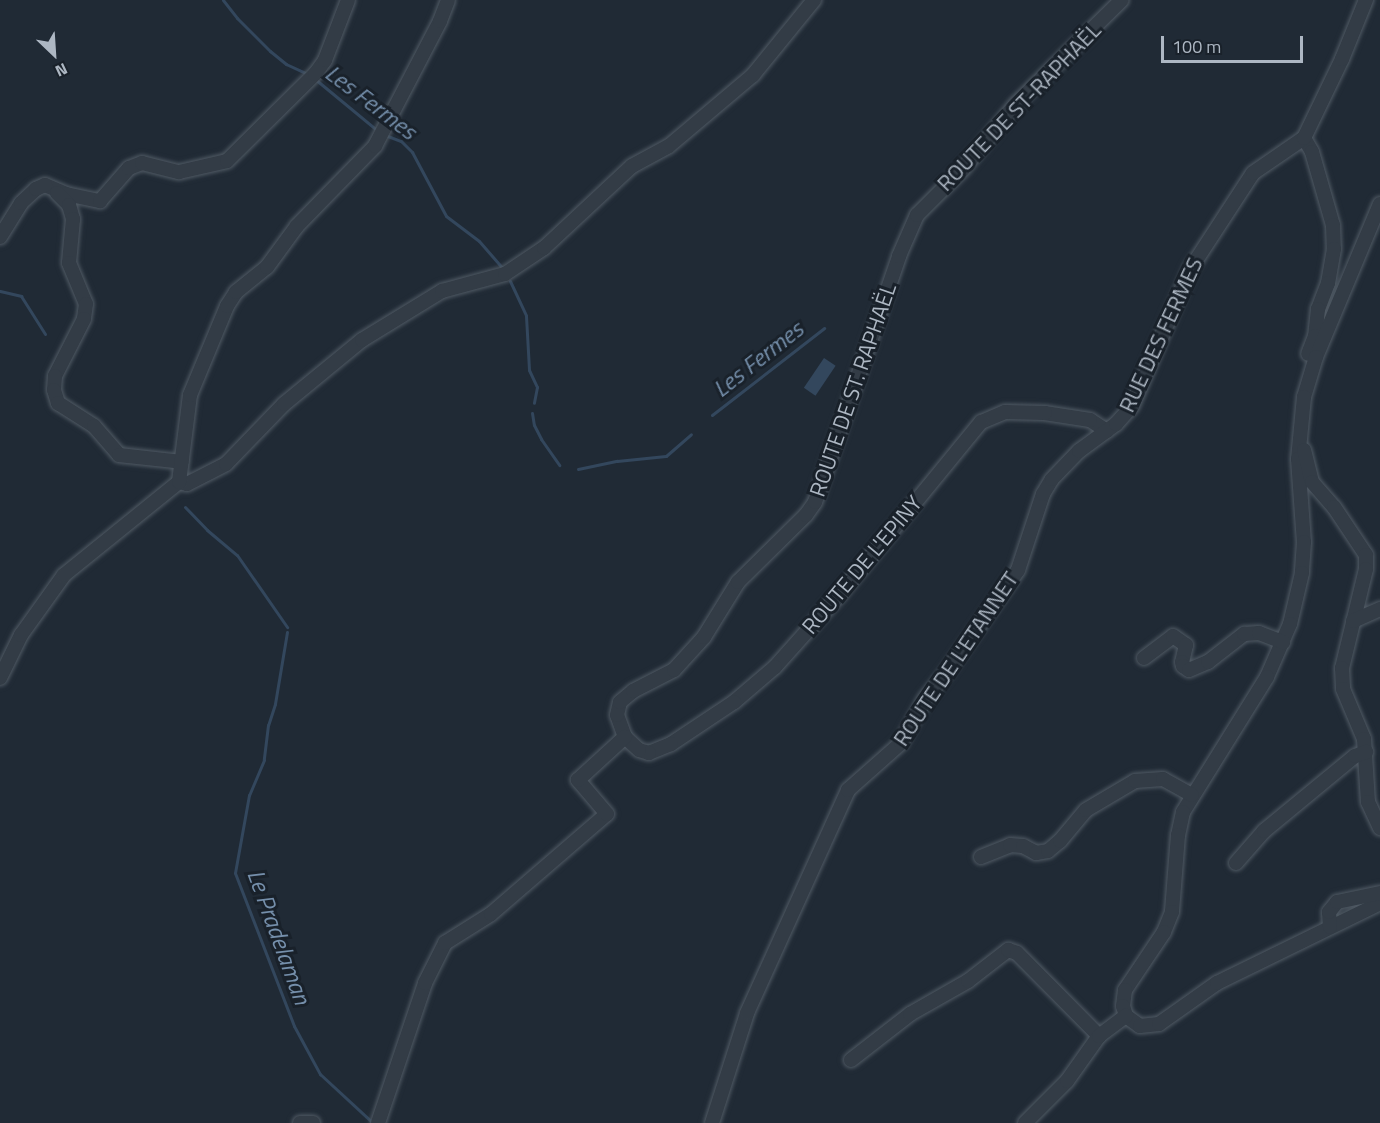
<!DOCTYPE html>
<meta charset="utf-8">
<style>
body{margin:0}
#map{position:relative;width:1380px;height:1123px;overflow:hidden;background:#202a35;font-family:"Titillium Web",sans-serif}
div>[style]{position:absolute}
.water>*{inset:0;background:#33475d;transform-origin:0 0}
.stream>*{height:3px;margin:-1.5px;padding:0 1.5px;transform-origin:1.5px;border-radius:1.5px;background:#33475d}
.roads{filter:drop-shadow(0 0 2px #505a64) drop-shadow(0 0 2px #505a64)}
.minor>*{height:14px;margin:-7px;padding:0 7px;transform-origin:7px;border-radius:7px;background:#333c46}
span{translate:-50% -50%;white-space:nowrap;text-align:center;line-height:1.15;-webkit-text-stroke:6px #19212a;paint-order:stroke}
.street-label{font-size:22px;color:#adb7c3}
.water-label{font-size:24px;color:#758fab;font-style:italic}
.north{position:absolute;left:24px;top:24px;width:60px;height:60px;-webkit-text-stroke:4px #19212a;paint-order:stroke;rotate:155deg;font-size:16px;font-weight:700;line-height:24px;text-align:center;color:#adb7c3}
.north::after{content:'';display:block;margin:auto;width:21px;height:27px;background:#adb7c3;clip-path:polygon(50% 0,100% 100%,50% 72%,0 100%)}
.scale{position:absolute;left:1161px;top:36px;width:142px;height:27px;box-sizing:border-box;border:3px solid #adb7c3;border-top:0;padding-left:8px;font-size:18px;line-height:21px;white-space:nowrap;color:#adb7c3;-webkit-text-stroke:4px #19212a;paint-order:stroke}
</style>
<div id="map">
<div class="water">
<i style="left:824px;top:358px;width:14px;height:36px;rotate:34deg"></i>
</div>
<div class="stream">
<i style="left:223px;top:0;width:23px;rotate:52deg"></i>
<i style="left:237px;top:18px;width:47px;rotate:45deg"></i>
<i style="left:270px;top:51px;width:21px;rotate:39deg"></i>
<i style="left:286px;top:64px;width:23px;rotate:25deg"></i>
<i style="left:315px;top:79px;width:83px;rotate:39.6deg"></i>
<i style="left:385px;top:135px;width:17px;rotate:21deg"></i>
<i style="left:401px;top:141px;width:16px;rotate:45deg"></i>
<i style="left:412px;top:152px;width:72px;rotate:62deg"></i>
<i style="left:446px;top:216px;width:41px;rotate:37.1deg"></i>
<i style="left:479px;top:241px;width:38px;rotate:49deg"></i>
<i style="left:510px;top:281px;width:38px;rotate:65deg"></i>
<i style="left:526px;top:316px;width:54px;rotate:86.8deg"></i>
<i style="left:529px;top:370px;width:19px;rotate:65deg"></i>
<i style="left:537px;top:387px;width:16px;rotate:101deg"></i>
<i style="left:0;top:291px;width:22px;rotate:13deg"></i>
<i style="left:21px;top:296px;width:45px;rotate:57.7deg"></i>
<i style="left:532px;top:413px;width:12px;rotate:81deg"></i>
<i style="left:534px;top:425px;width:16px;rotate:63deg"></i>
<i style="left:541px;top:439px;width:32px;rotate:55deg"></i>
<i style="left:712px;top:415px;width:142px;rotate:-37.8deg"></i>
<i style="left:578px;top:469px;width:40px;rotate:-12deg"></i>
<i style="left:617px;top:461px;width:49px;rotate:-5.8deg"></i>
<i style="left:666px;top:456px;width:33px;rotate:-41deg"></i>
<i style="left:185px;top:507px;width:32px;rotate:46deg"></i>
<i style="left:207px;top:530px;width:39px;rotate:40deg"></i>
<i style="left:237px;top:555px;width:88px;rotate:55.2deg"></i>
<i style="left:287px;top:632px;width:73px;rotate:99.5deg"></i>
<i style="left:275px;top:704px;width:22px;rotate:108deg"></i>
<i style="left:268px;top:725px;width:35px;rotate:97deg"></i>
<i style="left:264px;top:760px;width:38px;rotate:113deg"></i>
<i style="left:249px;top:795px;width:79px;rotate:100.2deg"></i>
<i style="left:235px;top:873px;width:164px;rotate:68.9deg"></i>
<i style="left:294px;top:1026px;width:55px;rotate:61.6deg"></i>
<i style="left:320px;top:1074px;width:69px;rotate:42.7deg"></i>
</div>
<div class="roads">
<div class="minor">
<i style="left:1304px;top:138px;width:16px;rotate:60deg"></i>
<i style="left:1312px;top:152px;width:76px;rotate:74deg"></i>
<i style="left:1333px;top:225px;width:24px;rotate:88deg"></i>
<i style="left:1334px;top:249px;width:35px;rotate:100deg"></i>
<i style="left:1328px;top:283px;width:28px;rotate:111deg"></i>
<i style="left:1318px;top:309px;width:27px;rotate:96deg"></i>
<i style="left:1315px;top:336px;width:19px;rotate:111deg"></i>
<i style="left:45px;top:185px;width:23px;rotate:23deg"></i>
<i style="left:66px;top:194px;width:35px;rotate:12deg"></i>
<i style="left:100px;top:201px;width:44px;rotate:-48.7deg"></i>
<i style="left:129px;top:168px;width:14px;rotate:-21deg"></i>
<i style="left:142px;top:163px;width:38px;rotate:14deg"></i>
<i style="left:179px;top:172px;width:49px;rotate:-12.9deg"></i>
<i style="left:227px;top:161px;width:124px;rotate:-44.7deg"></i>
<i style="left:315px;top:74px;width:17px;rotate:-54deg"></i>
<i style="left:325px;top:60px;width:64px;rotate:-69deg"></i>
<i style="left:57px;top:193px;width:17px;rotate:45deg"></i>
<i style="left:69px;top:205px;width:15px;rotate:74deg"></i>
<i style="left:73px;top:219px;width:44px;rotate:95.2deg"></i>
<i style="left:69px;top:263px;width:44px;rotate:67.5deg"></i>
<i style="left:86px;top:304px;width:15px;rotate:98deg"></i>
<i style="left:84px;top:319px;width:64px;rotate:117deg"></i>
<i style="left:55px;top:376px;width:14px;rotate:94deg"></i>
<i style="left:54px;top:390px;width:14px;rotate:73deg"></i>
<i style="left:58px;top:403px;width:43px;rotate:32.6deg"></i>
<i style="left:94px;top:426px;width:38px;rotate:49deg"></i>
<i style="left:119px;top:455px;width:63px;rotate:6.3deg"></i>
<i style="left:1380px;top:204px;width:166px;rotate:112.7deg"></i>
<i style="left:1316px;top:357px;width:42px;rotate:106.7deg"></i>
<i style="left:1304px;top:397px;width:62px;rotate:95.5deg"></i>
<i style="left:1298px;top:459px;width:83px;rotate:85.9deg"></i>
<i style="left:1304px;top:542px;width:31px;rotate:94deg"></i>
<i style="left:1302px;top:573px;width:52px;rotate:103.2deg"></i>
<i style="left:1290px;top:624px;width:58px;rotate:113.5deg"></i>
<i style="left:1267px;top:677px;width:159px;rotate:121.9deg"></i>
<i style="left:1183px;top:812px;width:24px;rotate:102deg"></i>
<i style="left:1178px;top:835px;width:77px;rotate:94.5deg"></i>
<i style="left:1172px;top:912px;width:22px;rotate:112deg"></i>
<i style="left:1164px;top:932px;width:70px;rotate:123.9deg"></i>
<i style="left:1125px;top:990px;width:16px;rotate:97deg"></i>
<i style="left:1123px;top:1006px;width:10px;rotate:73deg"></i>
<i style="left:1126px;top:1016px;width:17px;rotate:36deg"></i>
<i style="left:1140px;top:1026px;width:19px;rotate:-6deg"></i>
<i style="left:1159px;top:1024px;width:71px;rotate:-35.3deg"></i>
<i style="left:1217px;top:983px;width:182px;rotate:-26.1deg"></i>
<i style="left:0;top:237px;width:40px;rotate:-58deg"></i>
<i style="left:21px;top:203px;width:21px;rotate:-43deg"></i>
<i style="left:36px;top:189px;width:10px;rotate:-24deg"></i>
<i style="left:1107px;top:431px;width:20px;rotate:-147deg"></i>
<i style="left:1090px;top:420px;width:46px;rotate:-171.2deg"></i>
<i style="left:1045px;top:413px;width:40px;rotate:-178.6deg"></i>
<i style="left:1005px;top:412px;width:26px;rotate:157deg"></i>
<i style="left:981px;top:422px;width:220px;rotate:129.3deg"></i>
<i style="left:842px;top:592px;width:101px;rotate:131.8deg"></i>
<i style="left:775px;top:667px;width:54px;rotate:139.5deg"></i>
<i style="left:734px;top:702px;width:76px;rotate:146.3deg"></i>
<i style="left:671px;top:744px;width:24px;rotate:158deg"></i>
<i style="left:649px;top:753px;width:10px;rotate:-163deg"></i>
<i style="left:639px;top:750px;width:19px;rotate:-137deg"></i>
<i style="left:625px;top:737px;width:23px;rotate:-110deg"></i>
<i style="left:617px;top:715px;width:13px;rotate:-77deg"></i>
<i style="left:620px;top:702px;width:17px;rotate:-40deg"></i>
<i style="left:633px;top:691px;width:46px;rotate:-27.1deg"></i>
<i style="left:674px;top:670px;width:45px;rotate:-47.7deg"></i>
<i style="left:704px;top:637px;width:65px;rotate:-58.3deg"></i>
<i style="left:738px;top:582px;width:95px;rotate:-44.6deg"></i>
<i style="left:806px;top:515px;width:16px;rotate:-55deg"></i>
<i style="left:815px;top:502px;width:260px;rotate:-71.1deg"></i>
<i style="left:899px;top:256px;width:45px;rotate:-66.3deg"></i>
<i style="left:917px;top:215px;width:65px;rotate:-45deg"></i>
<i style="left:963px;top:169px;width:84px;rotate:-50.8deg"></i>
<i style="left:1016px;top:104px;width:148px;rotate:-44.5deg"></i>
<i style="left:1304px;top:450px;width:33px;rotate:76deg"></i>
<i style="left:1312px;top:482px;width:33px;rotate:49deg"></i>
<i style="left:1334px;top:507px;width:58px;rotate:56.3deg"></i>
<i style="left:1366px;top:555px;width:14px;rotate:90deg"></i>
<i style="left:1366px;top:569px;width:102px;rotate:103.6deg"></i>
<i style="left:1342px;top:668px;width:21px;rotate:87deg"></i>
<i style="left:1343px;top:689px;width:54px;rotate:67.2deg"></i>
<i style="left:1364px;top:739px;width:63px;rotate:86.4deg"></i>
<i style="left:1368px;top:802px;width:29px;rotate:65deg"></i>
<i style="left:179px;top:482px;width:8px;rotate:14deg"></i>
<i style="left:187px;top:484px;width:44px;rotate:-27.1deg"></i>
<i style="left:226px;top:464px;width:83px;rotate:-46deg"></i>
<i style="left:284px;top:404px;width:101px;rotate:-39.4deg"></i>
<i style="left:362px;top:340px;width:94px;rotate:-31.5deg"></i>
<i style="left:442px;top:291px;width:65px;rotate:-15.1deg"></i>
<i style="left:505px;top:274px;width:47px;rotate:-33.7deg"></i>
<i style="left:544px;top:248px;width:120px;rotate:-43deg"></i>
<i style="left:632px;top:166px;width:42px;rotate:-28.4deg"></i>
<i style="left:669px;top:146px;width:110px;rotate:-40.2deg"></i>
<i style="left:753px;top:75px;width:97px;rotate:-50.9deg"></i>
<i style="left:1353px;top:621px;width:30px;rotate:-24deg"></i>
<i style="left:1144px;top:658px;width:36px;rotate:-37deg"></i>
<i style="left:1173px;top:636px;width:16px;rotate:35deg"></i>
<i style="left:1186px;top:645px;width:17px;rotate:103deg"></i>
<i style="left:1182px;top:662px;width:4px;rotate:76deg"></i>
<i style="left:1183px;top:666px;width:7px;rotate:34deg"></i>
<i style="left:1189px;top:670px;width:21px;rotate:-23deg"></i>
<i style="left:1208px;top:662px;width:46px;rotate:-37.9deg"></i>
<i style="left:1244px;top:634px;width:15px;rotate:-4deg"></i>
<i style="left:1259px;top:633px;width:26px;rotate:21deg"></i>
<i style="left:0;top:678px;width:48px;rotate:-64deg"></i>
<i style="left:21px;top:635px;width:74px;rotate:-54.4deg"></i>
<i style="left:64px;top:575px;width:148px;rotate:-39deg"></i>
<i style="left:179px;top:482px;width:88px;rotate:-82.8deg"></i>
<i style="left:190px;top:395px;width:96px;rotate:-67.4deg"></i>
<i style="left:227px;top:306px;width:17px;rotate:-57deg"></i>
<i style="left:236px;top:292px;width:40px;rotate:-39deg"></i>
<i style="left:267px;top:267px;width:51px;rotate:-53.8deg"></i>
<i style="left:297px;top:226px;width:112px;rotate:-45.7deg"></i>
<i style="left:375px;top:146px;width:141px;rotate:-62.5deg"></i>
<i style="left:440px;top:21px;width:22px;rotate:-69deg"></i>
<i style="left:981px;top:857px;width:31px;rotate:-22deg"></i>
<i style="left:1010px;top:845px;width:13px;rotate:4deg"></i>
<i style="left:1023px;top:846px;width:15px;rotate:28deg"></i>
<i style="left:1036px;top:853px;width:12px;rotate:-9deg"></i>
<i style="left:1048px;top:851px;width:16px;rotate:-40deg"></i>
<i style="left:1060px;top:841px;width:40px;rotate:-50deg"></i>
<i style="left:1086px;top:810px;width:57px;rotate:-30.6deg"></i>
<i style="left:1135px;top:781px;width:28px;rotate:-4deg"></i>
<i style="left:1163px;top:779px;width:33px;rotate:29deg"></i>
<i style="left:1236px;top:863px;width:43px;rotate:-48.8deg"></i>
<i style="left:1264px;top:831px;width:118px;rotate:-39.5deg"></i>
<i style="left:1355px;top:756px;width:12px;rotate:-20deg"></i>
<i style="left:1330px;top:927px;width:15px;rotate:-94deg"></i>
<i style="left:1329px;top:912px;width:13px;rotate:-51deg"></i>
<i style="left:1337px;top:902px;width:44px;rotate:-11.8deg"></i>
<i style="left:851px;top:1060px;width:75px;rotate:-37.9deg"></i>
<i style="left:910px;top:1014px;width:67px;rotate:-29.6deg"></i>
<i style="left:968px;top:981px;width:51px;rotate:-37.8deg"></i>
<i style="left:1008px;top:950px;width:9px;rotate:18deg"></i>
<i style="left:1017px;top:953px;width:117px;rotate:45.3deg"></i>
<i style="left:300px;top:1123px;width:13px"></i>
<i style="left:378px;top:1123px;width:148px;rotate:-71.4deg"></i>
<i style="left:425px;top:983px;width:45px;rotate:-63.4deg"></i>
<i style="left:445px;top:943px;width:54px;rotate:-32.2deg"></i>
<i style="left:491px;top:914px;width:153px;rotate:-40.8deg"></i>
<i style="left:607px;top:814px;width:45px;rotate:-130.5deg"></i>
<i style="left:578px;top:780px;width:64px;rotate:-42.5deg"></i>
<i style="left:712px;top:1123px;width:115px;rotate:-72.3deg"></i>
<i style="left:747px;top:1013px;width:245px;rotate:-65.6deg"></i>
<i style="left:848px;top:790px;width:71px;rotate:-41.6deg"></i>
<i style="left:901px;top:743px;width:50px;rotate:-61.4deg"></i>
<i style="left:925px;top:699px;width:33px;rotate:-51deg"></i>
<i style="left:946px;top:673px;width:126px;rotate:-55deg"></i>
<i style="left:1018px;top:570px;width:80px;rotate:-71.8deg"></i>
<i style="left:1043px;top:494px;width:17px;rotate:-59deg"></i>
<i style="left:1052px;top:479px;width:39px;rotate:-46deg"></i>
<i style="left:1079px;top:451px;width:46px;rotate:-36.1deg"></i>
<i style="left:1116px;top:424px;width:24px;rotate:-48deg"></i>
<i style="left:1132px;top:406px;width:150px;rotate:-66.9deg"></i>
<i style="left:1191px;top:268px;width:113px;rotate:-56.9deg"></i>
<i style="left:1253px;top:173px;width:62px;rotate:-34.5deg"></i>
<i style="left:1304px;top:138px;width:88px;rotate:-64.3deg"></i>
<i style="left:1342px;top:59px;width:64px;rotate:-67.9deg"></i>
<i style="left:1025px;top:1123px;width:59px;rotate:-45deg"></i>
<i style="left:1067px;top:1081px;width:55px;rotate:-54.6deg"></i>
<i style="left:1099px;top:1036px;width:34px;rotate:-37deg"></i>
</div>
</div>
<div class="street-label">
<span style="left:1019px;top:107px;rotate:-46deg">ROUTE DE ST-RAPHAËL</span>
<span style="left:1161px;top:335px;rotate:-65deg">RUE DES FERMES</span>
<span style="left:853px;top:390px;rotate:-71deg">ROUTE DE ST. RAPHAËL</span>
<span style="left:862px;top:565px;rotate:-50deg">ROUTE DE L'EPINY</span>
<span style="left:956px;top:659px;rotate:-56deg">ROUTE DE L'ETANNET</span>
</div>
<div class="water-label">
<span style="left:371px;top:102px;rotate:37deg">Les Fermes</span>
<span style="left:758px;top:359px;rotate:-38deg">Les Fermes</span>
<span style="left:279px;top:937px;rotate:70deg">Le Pradelaman</span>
</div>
<div class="north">N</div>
<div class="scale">100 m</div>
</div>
